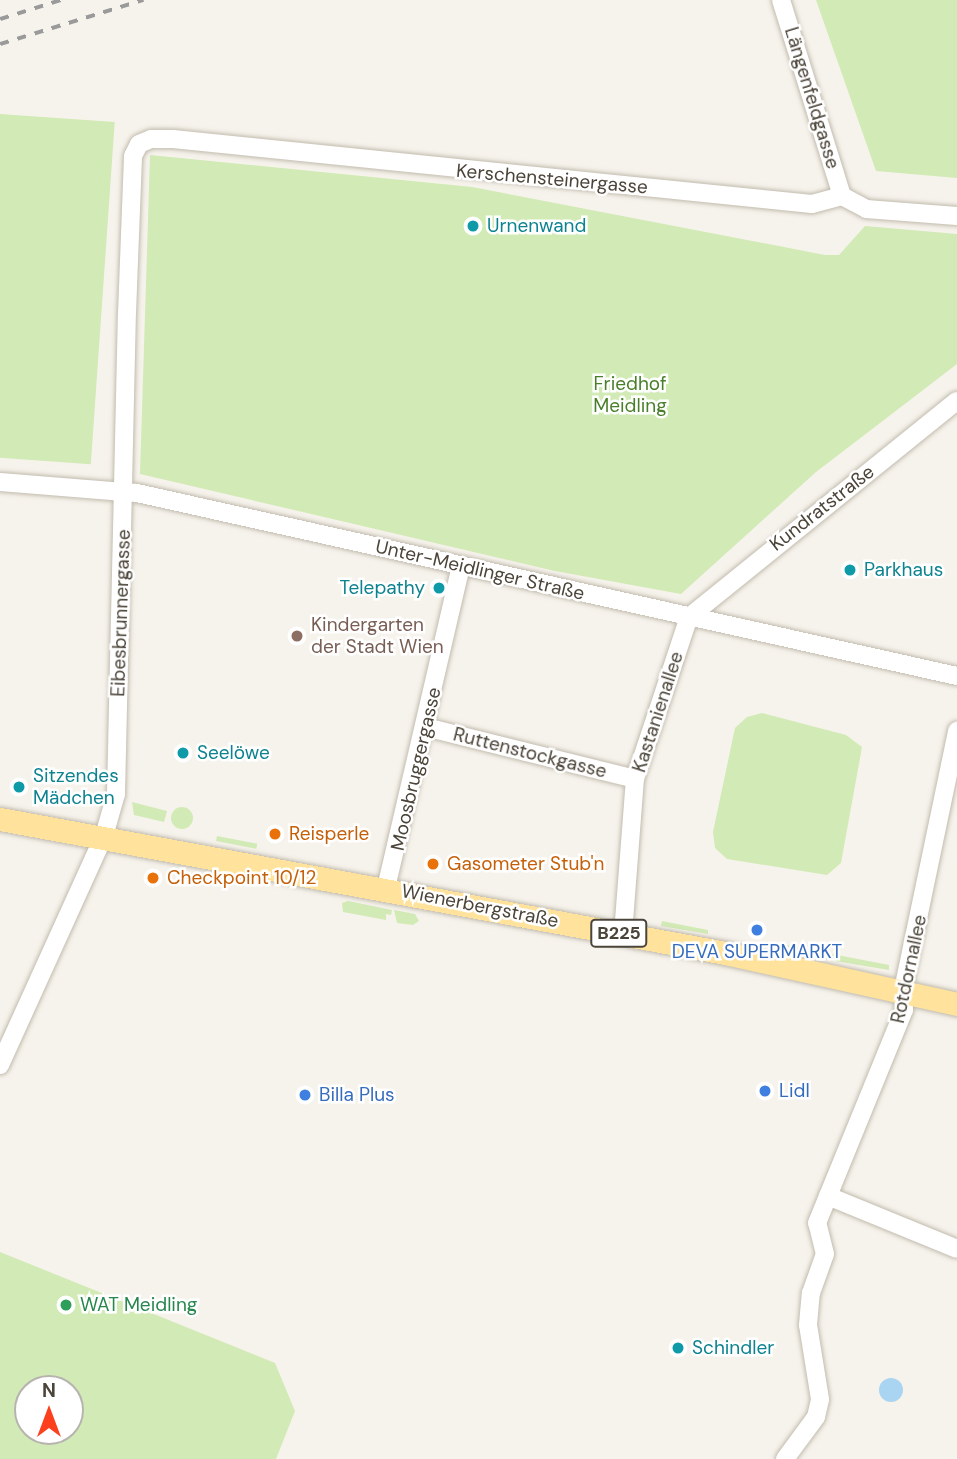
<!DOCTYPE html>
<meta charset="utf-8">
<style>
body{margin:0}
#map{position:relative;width:957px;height:1459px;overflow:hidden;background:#f6f3ec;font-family:"DM Sans",sans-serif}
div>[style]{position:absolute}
.green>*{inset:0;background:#d2eab5;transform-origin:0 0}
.round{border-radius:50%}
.water>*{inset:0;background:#a9d4f2}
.roads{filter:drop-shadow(0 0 2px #c2bbae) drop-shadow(0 0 2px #c2bbae)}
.minor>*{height:18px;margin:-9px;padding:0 9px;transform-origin:9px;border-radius:9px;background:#fff}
.major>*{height:23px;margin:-11.5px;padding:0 11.5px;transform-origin:11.5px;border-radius:11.5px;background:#ffe39c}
.rail>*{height:3.5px;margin-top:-1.75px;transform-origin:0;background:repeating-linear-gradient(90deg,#9a9a9a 0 9px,transparent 0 18px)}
.dots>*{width:19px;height:19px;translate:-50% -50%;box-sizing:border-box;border:4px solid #fff;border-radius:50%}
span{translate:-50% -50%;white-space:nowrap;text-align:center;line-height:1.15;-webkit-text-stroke:5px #fff;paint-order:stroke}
.shield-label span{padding:2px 5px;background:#fff;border:2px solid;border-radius:5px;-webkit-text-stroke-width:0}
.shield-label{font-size:18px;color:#4b4439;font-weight:700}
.street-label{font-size:19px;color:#4b4439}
.culture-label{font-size:19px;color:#0d838f}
.left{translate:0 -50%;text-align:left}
.right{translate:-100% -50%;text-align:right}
.park-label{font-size:19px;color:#4a7f2a}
.education-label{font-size:19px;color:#785e54}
.food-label{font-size:19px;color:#c56008}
.shop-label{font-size:19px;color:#366cbe}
.leisure-label{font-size:19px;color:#27864d}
.north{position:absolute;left:14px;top:1375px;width:70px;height:70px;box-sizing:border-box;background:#fff;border:2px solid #b7b4b0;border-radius:50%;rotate:0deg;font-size:19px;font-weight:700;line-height:28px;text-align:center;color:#4b4439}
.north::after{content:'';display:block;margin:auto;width:24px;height:32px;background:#fc3f1d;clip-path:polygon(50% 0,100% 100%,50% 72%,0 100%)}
</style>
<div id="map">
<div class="green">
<i style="clip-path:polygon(816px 0,957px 0,957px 178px,876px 171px)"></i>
<i style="left:0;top:114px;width:115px;height:343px;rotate:4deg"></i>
<i style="clip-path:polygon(150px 155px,472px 187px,825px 255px,839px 255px,865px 226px,957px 234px,957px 364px,816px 472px,681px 594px,555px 571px,140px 474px)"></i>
<i style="clip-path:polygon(762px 713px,846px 735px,862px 747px,841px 863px,827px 875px,727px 859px,715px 848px,713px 832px,735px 728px,747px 717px)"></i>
<i style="clip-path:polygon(132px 802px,167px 811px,164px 822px,134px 815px)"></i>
<i class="round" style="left:171px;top:807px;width:22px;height:22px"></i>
<i style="left:217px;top:836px;width:41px;height:5px;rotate:11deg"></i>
<i style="clip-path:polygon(348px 901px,392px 910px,391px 915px,386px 914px,386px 920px,343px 912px,342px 903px)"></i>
<i style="clip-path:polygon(394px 910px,415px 914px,419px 921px,413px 925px,397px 923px)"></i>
<i style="clip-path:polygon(662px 921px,708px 930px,708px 934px,661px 926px)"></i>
<i style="clip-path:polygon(767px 941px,804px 948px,803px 955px,766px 946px)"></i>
<i style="clip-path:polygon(806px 949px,889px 965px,889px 970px,805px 956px)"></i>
<i style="clip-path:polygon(evenodd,0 1252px,275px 1363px,295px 1411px,276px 1459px,0 1459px,0 1252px,28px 1389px,70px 1389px,70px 1431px,28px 1431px,28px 1389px)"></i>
</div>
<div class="water">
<i class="round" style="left:879px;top:1378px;width:24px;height:24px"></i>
</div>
<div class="roads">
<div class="minor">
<i style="left:781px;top:0;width:205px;rotate:72.7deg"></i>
<i style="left:0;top:482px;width:137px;rotate:4.6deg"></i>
<i style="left:137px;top:493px;width:840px;rotate:12.58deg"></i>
<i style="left:425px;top:727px;width:216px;rotate:13.9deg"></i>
<i style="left:386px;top:888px;width:331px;rotate:-76.9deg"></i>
<i style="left:623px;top:934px;width:155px;rotate:-85.6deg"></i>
<i style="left:635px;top:779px;width:171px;rotate:-71.6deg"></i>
<i style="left:689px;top:617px;width:344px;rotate:-38.9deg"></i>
<i style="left:0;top:1065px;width:252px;rotate:-65.6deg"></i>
<i style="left:104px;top:836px;width:44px;rotate:-74.1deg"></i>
<i style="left:116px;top:794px;width:481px;rotate:-88.7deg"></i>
<i style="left:127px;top:313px;width:157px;rotate:-87.8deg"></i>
<i style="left:133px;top:156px;width:13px;rotate:-63deg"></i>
<i style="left:139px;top:144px;width:13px;rotate:-23deg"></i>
<i style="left:151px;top:139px;width:22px"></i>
<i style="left:173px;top:139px;width:642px;rotate:5.81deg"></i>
<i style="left:812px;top:204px;width:31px;rotate:-15deg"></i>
<i style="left:842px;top:196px;width:27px;rotate:28deg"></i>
<i style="left:866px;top:209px;width:91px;rotate:4.4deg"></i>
<i style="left:828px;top:1196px;width:139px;rotate:22.3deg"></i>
<i style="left:785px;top:1459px;width:52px;rotate:-53.6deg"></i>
<i style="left:816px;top:1417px;width:18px;rotate:-77deg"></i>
<i style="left:820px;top:1399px;width:75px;rotate:-99.2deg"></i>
<i style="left:808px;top:1325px;width:32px;rotate:-85deg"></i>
<i style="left:811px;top:1293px;width:41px;rotate:-70.3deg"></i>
<i style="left:825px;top:1254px;width:32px;rotate:-104deg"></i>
<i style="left:817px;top:1223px;width:230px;rotate:-67.8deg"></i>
<i style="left:904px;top:1010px;width:20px;rotate:-93deg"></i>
<i style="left:903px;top:990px;width:265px;rotate:-78.2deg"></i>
</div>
<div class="major">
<i style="left:0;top:819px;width:737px;rotate:10.47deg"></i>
<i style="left:725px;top:953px;width:238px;rotate:12.4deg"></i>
</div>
</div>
<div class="rail">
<i style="left:0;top:19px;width:64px;rotate:-17.3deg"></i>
<i style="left:0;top:44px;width:150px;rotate:-17.1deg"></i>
</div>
<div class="dots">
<i style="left:473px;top:226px;background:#0f9aa8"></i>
<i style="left:850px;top:570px;background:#0f9aa8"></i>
<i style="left:439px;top:588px;background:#0f9aa8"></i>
<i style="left:297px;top:636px;background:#8d6e63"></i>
<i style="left:183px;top:753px;background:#0f9aa8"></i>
<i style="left:19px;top:787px;background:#0f9aa8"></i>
<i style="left:275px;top:834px;background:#e8710a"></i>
<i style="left:433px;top:864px;background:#e8710a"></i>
<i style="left:153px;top:878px;background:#e8710a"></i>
<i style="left:757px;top:930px;background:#3f7fe0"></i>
<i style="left:765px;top:1091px;background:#3f7fe0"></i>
<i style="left:305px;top:1095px;background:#3f7fe0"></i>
<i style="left:66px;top:1305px;background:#2e9e5b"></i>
<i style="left:678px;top:1348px;background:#0f9aa8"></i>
</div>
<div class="shield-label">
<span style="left:619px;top:933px">B225</span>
</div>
<div class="street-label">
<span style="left:812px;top:98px;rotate:73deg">Längenfeldgasse</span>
<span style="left:552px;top:179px;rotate:5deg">Kerschensteinergasse</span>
<span style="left:822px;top:508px;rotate:-38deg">Kundratstraße</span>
<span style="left:480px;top:570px;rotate:13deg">Unter-Meidlinger Straße</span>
<span style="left:121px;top:613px;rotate:-88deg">Eibesbrunnergasse</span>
<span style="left:658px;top:712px;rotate:-72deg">Kastanienallee</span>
<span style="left:530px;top:753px;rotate:14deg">Ruttenstockgasse</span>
<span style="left:416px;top:769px;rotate:-77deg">Moosbruggergasse</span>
<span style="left:480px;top:906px;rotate:11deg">Wienerbergstraße</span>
<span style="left:909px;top:969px;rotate:-78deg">Rotdornallee</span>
</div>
<div class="culture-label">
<span class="left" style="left:487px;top:226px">Urnenwand</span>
<span class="left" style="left:864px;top:570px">Parkhaus</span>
<span class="right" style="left:425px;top:588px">Telepathy</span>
<span class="left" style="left:197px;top:753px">Seelöwe</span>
<span class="left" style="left:33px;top:787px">Sitzendes<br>Mädchen</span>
<span class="left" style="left:692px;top:1348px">Schindler</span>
</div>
<div class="park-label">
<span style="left:630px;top:395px">Friedhof<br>Meidling</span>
</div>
<div class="education-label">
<span class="left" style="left:311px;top:636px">Kindergarten<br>der Stadt Wien</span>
</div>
<div class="food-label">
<span class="left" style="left:289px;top:834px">Reisperle</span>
<span class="left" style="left:447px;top:864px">Gasometer Stub'n</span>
<span class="left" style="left:167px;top:878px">Checkpoint 10/12</span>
</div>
<div class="shop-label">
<span style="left:757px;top:952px">DEVA SUPERMARKT</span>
<span class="left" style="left:779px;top:1091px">Lidl</span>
<span class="left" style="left:319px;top:1095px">Billa Plus</span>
</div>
<div class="leisure-label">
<span class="left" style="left:80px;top:1305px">WAT Meidling</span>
</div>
<div class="north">N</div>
</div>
